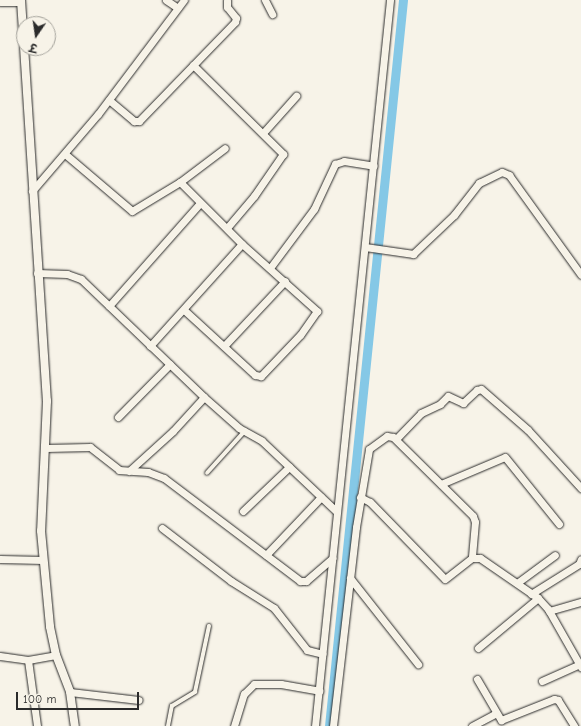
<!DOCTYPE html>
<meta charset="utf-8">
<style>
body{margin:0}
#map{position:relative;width:581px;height:726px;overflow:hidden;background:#f7f3e8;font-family:"Comic Neue","Playpen Sans Deva",sans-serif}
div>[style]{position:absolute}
.canal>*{height:9px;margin:-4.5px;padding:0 4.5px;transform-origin:4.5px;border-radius:4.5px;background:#85c8e6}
.roads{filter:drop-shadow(0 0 1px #2b2b2b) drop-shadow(0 0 1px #2b2b2b)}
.service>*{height:3.5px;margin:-1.75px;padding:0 1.75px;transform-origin:1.75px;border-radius:1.75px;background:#f7f3e8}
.minor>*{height:7px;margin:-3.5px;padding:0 3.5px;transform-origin:3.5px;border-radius:3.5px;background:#f7f3e8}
.tertiary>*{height:8px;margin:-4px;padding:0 4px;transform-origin:4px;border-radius:4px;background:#f7f3e8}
span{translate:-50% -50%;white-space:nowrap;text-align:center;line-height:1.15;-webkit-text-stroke:3px #f7f3e8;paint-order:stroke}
.north{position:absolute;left:16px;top:16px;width:40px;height:40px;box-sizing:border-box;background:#f7f3e8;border:1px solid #a5a39c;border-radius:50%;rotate:193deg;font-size:11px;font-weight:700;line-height:16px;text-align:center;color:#2b2b2b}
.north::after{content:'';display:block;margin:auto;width:14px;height:18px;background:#2b2b2b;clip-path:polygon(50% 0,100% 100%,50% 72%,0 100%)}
.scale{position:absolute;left:16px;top:692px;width:123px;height:18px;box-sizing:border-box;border:2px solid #2b2b2b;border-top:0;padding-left:5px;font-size:12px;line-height:14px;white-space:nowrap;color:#2b2b2b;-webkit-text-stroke:3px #f7f3e8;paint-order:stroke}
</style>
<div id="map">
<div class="canal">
<i style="left:329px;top:726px;width:730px;rotate:-84.18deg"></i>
</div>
<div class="roads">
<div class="service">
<i style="left:207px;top:473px;width:57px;rotate:-47.9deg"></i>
<i style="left:168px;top:726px;width:20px;rotate:-79deg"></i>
<i style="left:172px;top:706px;width:27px;rotate:-31deg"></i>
<i style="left:195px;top:692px;width:67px;rotate:-78deg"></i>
</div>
<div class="minor">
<i style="left:166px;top:0;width:14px;rotate:34deg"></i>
<i style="left:265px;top:0;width:16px;rotate:63deg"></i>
<i style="left:0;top:2px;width:21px"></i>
<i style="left:193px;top:65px;width:127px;rotate:44.7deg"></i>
<i style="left:283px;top:154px;width:51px;rotate:124.6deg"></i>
<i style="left:254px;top:196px;width:42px;rotate:130.2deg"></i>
<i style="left:109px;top:100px;width:33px;rotate:40deg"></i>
<i style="left:134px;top:121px;width:5px"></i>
<i style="left:139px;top:121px;width:138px;rotate:-45.9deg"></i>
<i style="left:235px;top:22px;width:4px;rotate:-76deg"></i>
<i style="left:236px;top:18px;width:14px;rotate:-129deg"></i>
<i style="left:227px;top:7px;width:7px;rotate:-90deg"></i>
<i style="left:263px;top:133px;width:50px;rotate:-48.3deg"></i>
<i style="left:65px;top:154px;width:88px;rotate:40.4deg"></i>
<i style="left:132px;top:211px;width:56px;rotate:-31.1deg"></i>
<i style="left:180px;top:182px;width:56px;rotate:-37.1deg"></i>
<i style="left:180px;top:182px;width:88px;rotate:45deg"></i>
<i style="left:242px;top:244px;width:101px;rotate:41.8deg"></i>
<i style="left:317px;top:311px;width:29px;rotate:125deg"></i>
<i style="left:300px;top:335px;width:57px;rotate:133.6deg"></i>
<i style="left:261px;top:376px;width:6px;rotate:-171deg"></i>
<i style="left:255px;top:375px;width:96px;rotate:-137.5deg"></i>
<i style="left:32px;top:191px;width:101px;rotate:-49.4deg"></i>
<i style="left:98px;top:114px;width:143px;rotate:-53deg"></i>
<i style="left:365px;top:247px;width:49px;rotate:8.3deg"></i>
<i style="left:413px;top:254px;width:57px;rotate:-43.6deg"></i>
<i style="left:454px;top:215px;width:41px;rotate:-52deg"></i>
<i style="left:479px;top:183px;width:25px;rotate:-26deg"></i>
<i style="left:502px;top:172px;width:8px;rotate:23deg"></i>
<i style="left:509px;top:175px;width:123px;rotate:54.2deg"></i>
<i style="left:270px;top:268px;width:74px;rotate:-53.3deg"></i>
<i style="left:314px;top:209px;width:50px;rotate:-65deg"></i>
<i style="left:335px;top:164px;width:9px;rotate:-18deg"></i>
<i style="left:344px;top:161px;width:30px;rotate:9deg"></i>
<i style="left:37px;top:273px;width:30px;rotate:2deg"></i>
<i style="left:67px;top:274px;width:15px;rotate:20deg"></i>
<i style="left:81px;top:279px;width:170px;rotate:43.8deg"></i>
<i style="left:204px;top:397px;width:47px;rotate:41.5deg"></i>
<i style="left:239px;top:428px;width:26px;rotate:29deg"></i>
<i style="left:262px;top:441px;width:102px;rotate:43.4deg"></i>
<i style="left:109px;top:306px;width:137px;rotate:-48.5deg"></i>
<i style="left:150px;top:346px;width:137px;rotate:-48deg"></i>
<i style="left:224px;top:346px;width:89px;rotate:-46.8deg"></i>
<i style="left:118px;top:417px;width:74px;rotate:-45.5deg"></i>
<i style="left:396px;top:439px;width:36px;rotate:-46deg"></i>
<i style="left:421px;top:413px;width:21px;rotate:-25deg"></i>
<i style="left:440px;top:404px;width:11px;rotate:-45deg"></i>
<i style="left:448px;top:396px;width:17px;rotate:25deg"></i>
<i style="left:463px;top:403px;width:19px;rotate:-43deg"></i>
<i style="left:477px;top:390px;width:4px;rotate:-14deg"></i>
<i style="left:481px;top:389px;width:62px;rotate:41.1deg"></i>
<i style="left:528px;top:430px;width:79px;rotate:47.6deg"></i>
<i style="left:46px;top:448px;width:44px;rotate:-1.3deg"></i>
<i style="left:90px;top:447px;width:37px;rotate:38deg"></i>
<i style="left:119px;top:470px;width:29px;rotate:4deg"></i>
<i style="left:148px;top:472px;width:17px;rotate:21deg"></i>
<i style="left:164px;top:478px;width:171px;rotate:37.1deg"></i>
<i style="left:300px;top:581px;width:6px"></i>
<i style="left:306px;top:581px;width:35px;rotate:-41deg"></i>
<i style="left:129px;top:471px;width:59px;rotate:-42.3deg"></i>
<i style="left:173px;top:431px;width:46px;rotate:-47.6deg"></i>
<i style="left:441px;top:484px;width:69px;rotate:-22.9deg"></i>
<i style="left:505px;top:457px;width:86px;rotate:51.1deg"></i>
<i style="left:360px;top:497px;width:11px;rotate:27deg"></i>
<i style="left:370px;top:502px;width:107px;rotate:45.8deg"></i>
<i style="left:445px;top:579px;width:34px;rotate:-38deg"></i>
<i style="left:472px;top:558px;width:8px"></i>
<i style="left:480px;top:558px;width:70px;rotate:34.6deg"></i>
<i style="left:538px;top:598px;width:15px;rotate:48deg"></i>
<i style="left:548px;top:609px;width:67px;rotate:60.4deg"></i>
<i style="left:243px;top:511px;width:64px;rotate:-43.7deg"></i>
<i style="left:162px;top:528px;width:87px;rotate:37.5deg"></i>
<i style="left:231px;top:581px;width:51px;rotate:32.1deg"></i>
<i style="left:274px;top:608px;width:53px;rotate:51.8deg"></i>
<i style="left:307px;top:650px;width:16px;rotate:14deg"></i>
<i style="left:266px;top:555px;width:80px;rotate:-46.5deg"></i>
<i style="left:0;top:559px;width:43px;rotate:1.3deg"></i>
<i style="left:350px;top:578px;width:110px;rotate:51.7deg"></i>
<i style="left:517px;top:583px;width:47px;rotate:-36.4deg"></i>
<i style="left:531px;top:594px;width:57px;rotate:-32deg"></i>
<i style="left:579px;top:564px;width:5px;rotate:-68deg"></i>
<i style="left:549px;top:611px;width:33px;rotate:-16deg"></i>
<i style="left:478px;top:648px;width:78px;rotate:-39.8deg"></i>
<i style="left:0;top:656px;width:28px;rotate:8deg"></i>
<i style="left:28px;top:660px;width:28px;rotate:-10deg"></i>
<i style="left:28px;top:660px;width:67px;rotate:82.2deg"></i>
<i style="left:477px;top:679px;width:48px;rotate:59.7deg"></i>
<i style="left:501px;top:720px;width:57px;rotate:-21.6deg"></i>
<i style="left:554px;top:699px;width:4px;rotate:14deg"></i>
<i style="left:558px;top:700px;width:31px;rotate:58deg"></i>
<i style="left:542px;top:681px;width:42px;rotate:-24.1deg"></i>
<i style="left:70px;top:692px;width:69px;rotate:6.6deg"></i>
<i style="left:234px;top:726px;width:34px;rotate:-73deg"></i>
<i style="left:244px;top:694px;width:14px;rotate:-45deg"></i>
<i style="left:254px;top:684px;width:27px"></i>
<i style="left:281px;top:684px;width:39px;rotate:10deg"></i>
<i style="left:315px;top:726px;width:730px;rotate:-84.1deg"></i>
<i style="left:333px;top:726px;width:200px;rotate:-83.4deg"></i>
<i style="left:356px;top:527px;width:79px;rotate:-80.5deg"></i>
<i style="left:369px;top:449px;width:22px;rotate:-36deg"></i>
<i style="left:387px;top:436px;width:6px;rotate:9deg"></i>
<i style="left:393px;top:437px;width:112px;rotate:44.6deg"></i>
<i style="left:473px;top:516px;width:6px;rotate:72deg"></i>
<i style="left:475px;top:522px;width:36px;rotate:95deg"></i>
<i style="left:472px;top:726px;width:27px;rotate:-28deg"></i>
</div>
<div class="tertiary">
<i style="left:21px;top:0;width:402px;rotate:86.3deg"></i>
<i style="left:47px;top:401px;width:130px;rotate:92.6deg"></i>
<i style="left:41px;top:531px;width:96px;rotate:84.6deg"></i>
<i style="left:50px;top:627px;width:29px;rotate:78deg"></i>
<i style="left:56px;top:655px;width:40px;rotate:69deg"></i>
<i style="left:70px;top:692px;width:34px;rotate:82deg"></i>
</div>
</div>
<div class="north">उ</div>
<div class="scale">100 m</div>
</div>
